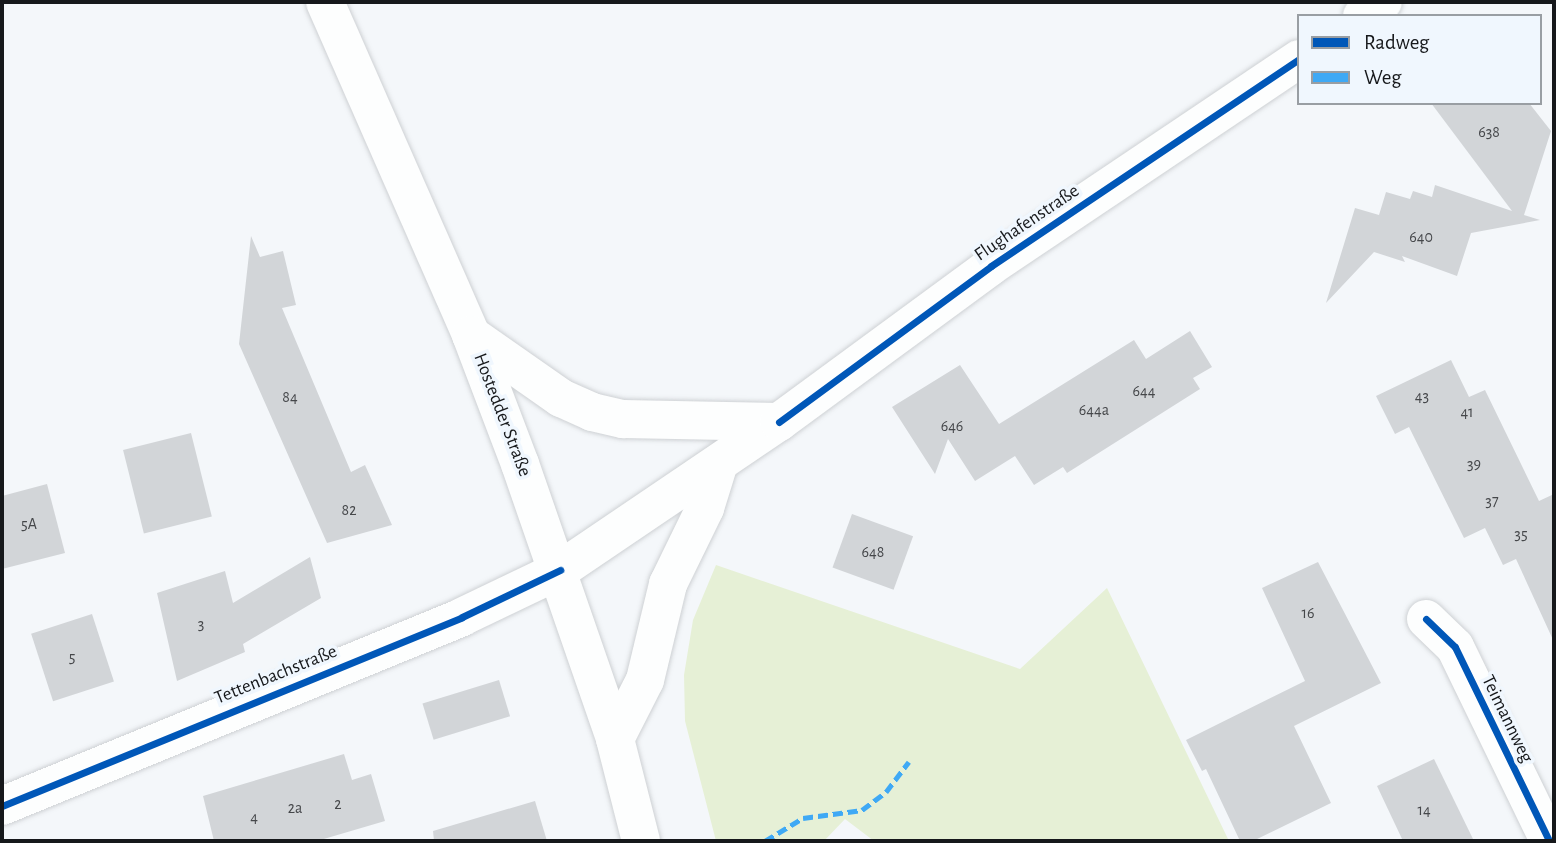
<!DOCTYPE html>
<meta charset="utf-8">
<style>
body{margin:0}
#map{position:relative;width:1556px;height:843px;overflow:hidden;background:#f4f7fa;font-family:"Alegreya Sans",sans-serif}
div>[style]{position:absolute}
.green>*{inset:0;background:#e6f0d6}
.building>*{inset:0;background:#d2d5d8;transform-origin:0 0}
.roads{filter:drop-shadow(0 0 2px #ced1d4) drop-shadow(0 0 2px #ced1d4)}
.minor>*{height:38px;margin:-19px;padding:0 19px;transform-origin:19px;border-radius:19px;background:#fdfefe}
.secondary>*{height:38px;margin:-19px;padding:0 19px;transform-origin:19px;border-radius:19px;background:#fdfefe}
.quiet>*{height:5px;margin-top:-2.5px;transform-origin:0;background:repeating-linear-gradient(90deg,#3fa9f5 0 10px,transparent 0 15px)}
.cycleway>*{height:7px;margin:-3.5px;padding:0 3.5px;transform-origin:3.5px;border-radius:3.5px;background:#0057b8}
span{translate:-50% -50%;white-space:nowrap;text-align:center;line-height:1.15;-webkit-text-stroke:7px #f0f7fe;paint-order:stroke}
.number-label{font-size:16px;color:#45474a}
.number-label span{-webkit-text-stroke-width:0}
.street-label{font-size:19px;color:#16181b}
.frame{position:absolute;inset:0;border:4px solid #16181b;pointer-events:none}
.legend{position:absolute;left:1297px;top:14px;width:245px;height:91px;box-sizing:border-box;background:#f0f7fe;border:2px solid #999ea3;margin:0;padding:9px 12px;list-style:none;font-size:21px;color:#16181b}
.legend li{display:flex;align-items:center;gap:14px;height:35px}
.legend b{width:35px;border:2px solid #999ea3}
</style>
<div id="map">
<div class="green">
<i style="clip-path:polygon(716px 565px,1020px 669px,1107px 588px,1229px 841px,874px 841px,845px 819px,824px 841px,716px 841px,685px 721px,684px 675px,693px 620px)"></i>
</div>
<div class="building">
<i style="clip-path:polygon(1431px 103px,1529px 103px,1551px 131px,1524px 215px,1540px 220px,1471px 233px,1457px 276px,1402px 256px,1405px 262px,1374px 252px,1326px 303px,1355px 208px,1379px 215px,1386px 192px,1410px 199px,1413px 191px,1432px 197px,1435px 185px,1512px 211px)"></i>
<i style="clip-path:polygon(251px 236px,260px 257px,283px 251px,296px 305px,282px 308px,351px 472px,365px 465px,392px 525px,327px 543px,239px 344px)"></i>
<i style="clip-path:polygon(1190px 331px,1212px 367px,1193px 378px,1200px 389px,1067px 473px,1063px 467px,1034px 485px,1015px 456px,975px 481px,948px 439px,935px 474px,892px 407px,960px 365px,999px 424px,1134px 340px,1146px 359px)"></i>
<i style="clip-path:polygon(1451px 360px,1469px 397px,1485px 390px,1539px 501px,1554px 494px,1554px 642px,1516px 559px,1503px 565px,1485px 528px,1464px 538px,1409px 427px,1395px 434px,1376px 396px)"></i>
<i style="left:191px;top:433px;width:86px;height:70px;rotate:76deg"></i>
<i style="clip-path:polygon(47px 484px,65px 553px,2px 569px,2px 496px)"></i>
<i style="left:852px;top:514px;width:65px;height:57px;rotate:20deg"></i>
<i style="clip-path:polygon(310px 557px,321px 598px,243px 644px,245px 652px,177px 681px,157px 593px,225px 571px,233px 603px)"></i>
<i style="clip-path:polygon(1318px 562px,1381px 683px,1294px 726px,1331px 803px,1253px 841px,1240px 841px,1206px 769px,1202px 771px,1186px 740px,1305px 681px,1262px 588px)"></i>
<i style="left:92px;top:614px;width:71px;height:64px;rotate:72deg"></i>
<i style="left:499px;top:680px;width:38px;height:80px;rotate:73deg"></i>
<i style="clip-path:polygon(344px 754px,352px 780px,371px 774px,385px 821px,317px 841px,214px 841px,203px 796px)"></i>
<i style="clip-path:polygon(1434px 759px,1474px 841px,1403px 841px,1377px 786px)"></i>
<i style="clip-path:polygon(535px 801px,547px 841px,434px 841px,433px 831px)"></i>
</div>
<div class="roads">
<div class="minor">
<i style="left:1426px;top:619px;width:40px;rotate:44deg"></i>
<i style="left:1455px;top:647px;width:216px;rotate:64.1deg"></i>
<i style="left:2px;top:806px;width:497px;rotate:-22.3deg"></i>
<i style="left:462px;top:617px;width:109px;rotate:-25.6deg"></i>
</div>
<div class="secondary">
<i style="left:325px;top:2px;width:364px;rotate:66.3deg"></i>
<i style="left:471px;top:335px;width:138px;rotate:69.2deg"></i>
<i style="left:520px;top:464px;width:291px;rotate:70.9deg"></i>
<i style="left:615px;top:739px;width:105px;rotate:75.7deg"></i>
<i style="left:1362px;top:16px;width:25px;rotate:-34deg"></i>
<i style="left:471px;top:335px;width:110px;rotate:35deg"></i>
<i style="left:561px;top:398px;width:34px;rotate:24deg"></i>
<i style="left:592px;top:412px;width:32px;rotate:13deg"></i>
<i style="left:623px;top:419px;width:156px;rotate:1.1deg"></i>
<i style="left:560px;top:570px;width:264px;rotate:-34.1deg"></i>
<i style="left:779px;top:422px;width:263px;rotate:-36.3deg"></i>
<i style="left:991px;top:266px;width:371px;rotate:-33.9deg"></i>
<i style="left:615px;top:739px;width:66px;rotate:-63deg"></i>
<i style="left:645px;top:680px;width:99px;rotate:-76.5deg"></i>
<i style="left:668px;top:584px;width:85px;rotate:-64deg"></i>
<i style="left:705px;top:508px;width:47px;rotate:-72.7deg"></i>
</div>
</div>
<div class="quiet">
<i style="left:765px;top:841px;width:44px;rotate:-31.2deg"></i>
<i style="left:803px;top:818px;width:60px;rotate:-7.7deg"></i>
<i style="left:862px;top:810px;width:30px;rotate:-37deg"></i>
<i style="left:886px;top:792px;width:38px;rotate:-53deg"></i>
</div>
<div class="cycleway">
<i style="left:779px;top:422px;width:263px;rotate:-36.3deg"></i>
<i style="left:991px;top:266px;width:371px;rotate:-33.9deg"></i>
<i style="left:1426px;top:619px;width:40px;rotate:44deg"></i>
<i style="left:1455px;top:647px;width:216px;rotate:64.1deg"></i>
<i style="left:2px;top:806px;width:497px;rotate:-22.3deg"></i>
<i style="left:462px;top:617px;width:109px;rotate:-25.6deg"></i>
</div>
<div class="number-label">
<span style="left:1489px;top:132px">638</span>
<span style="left:1421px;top:237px">640</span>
<span style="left:1144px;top:391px">644</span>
<span style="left:1422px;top:396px">43</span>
<span style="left:290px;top:397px">84</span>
<span style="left:1094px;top:410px">644a</span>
<span style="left:1467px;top:412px">41</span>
<span style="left:952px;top:426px">646</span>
<span style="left:1474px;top:464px">39</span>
<span style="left:1492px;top:501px">37</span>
<span style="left:349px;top:510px">82</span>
<span style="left:29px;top:524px">5A</span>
<span style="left:1521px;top:534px">35</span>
<span style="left:873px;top:552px">648</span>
<span style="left:1308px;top:613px">16</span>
<span style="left:201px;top:624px">3</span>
<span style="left:72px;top:657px">5</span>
<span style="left:338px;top:804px">2</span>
<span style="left:295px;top:808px">2a</span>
<span style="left:1424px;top:810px">14</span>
<span style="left:254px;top:817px">4</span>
</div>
<div class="street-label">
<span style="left:1027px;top:223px;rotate:-34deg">Flughafenstraße</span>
<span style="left:502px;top:415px;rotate:69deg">Hostedder Straße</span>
<span style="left:276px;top:675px;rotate:-22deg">Tettenbachstraße</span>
<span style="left:1507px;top:719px;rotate:64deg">Teimannweg</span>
</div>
<div class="frame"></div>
<ul class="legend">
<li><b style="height:9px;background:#0057b8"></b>Radweg</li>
<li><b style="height:9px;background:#3fa9f5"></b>Weg</li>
</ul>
</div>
